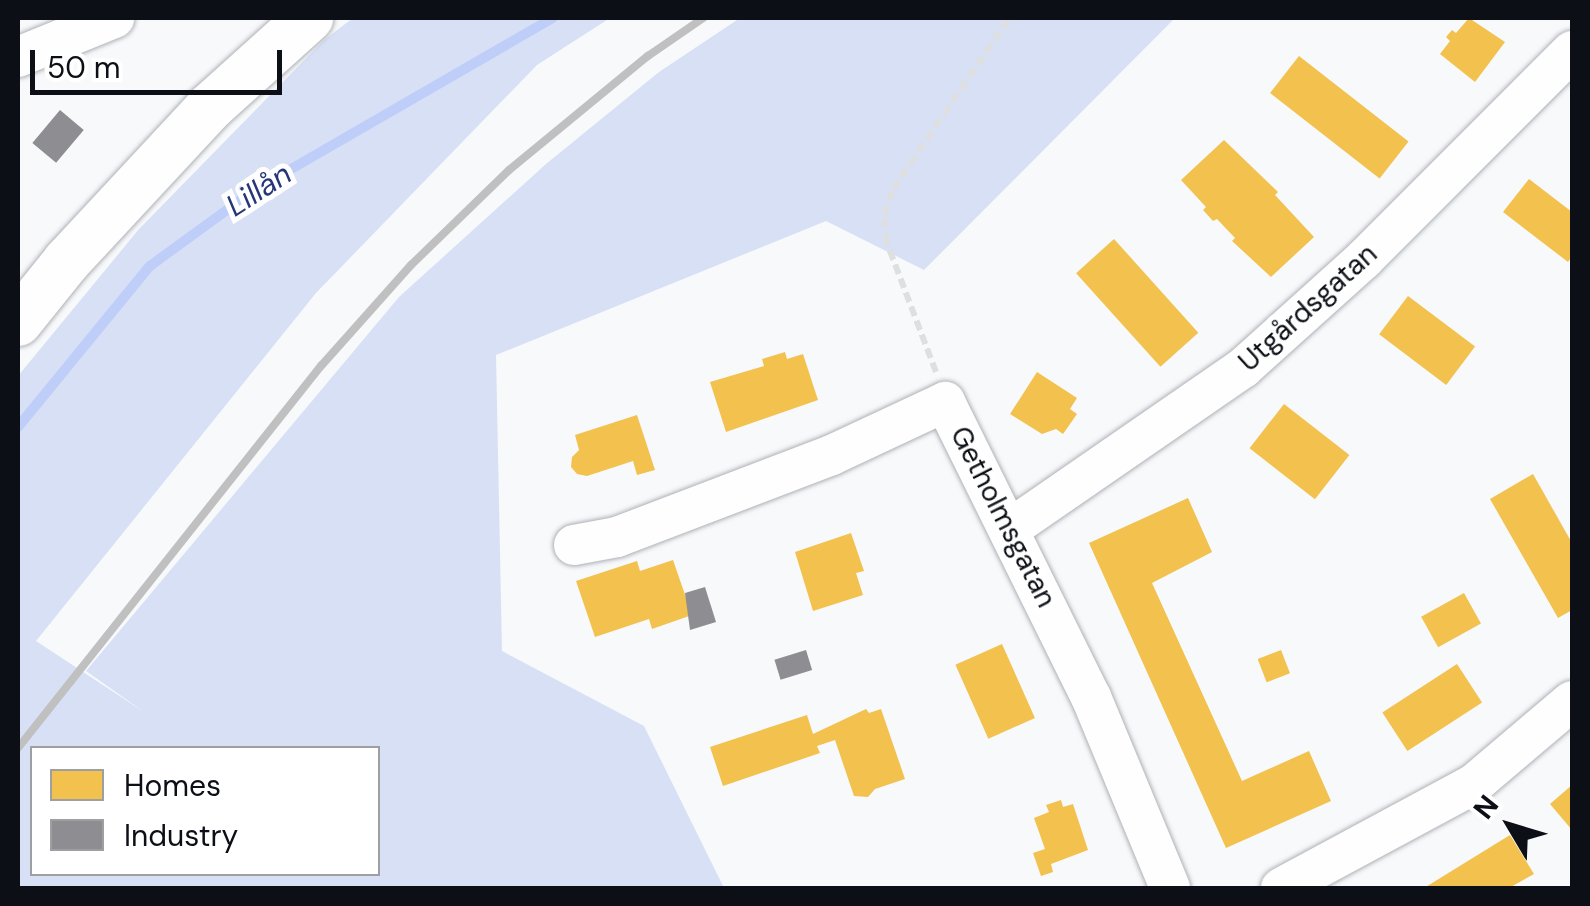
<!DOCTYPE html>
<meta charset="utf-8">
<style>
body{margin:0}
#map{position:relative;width:1590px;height:906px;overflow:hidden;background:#f7f9fb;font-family:"DM Sans",sans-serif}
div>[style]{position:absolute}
.green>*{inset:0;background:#d8e0f6}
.homes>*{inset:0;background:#f2c14e;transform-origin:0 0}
.industry>*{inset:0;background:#8d8d92;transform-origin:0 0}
.stream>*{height:10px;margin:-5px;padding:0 5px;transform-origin:5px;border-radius:5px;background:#bfcef8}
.path>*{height:6px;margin-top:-3px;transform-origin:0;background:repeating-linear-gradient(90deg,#dedfe0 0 10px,transparent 0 15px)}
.roads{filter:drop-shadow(0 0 2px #afb1b6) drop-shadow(0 0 2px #afb1b6)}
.minor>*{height:40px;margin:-20px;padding:0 20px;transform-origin:20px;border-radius:20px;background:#fefefe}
.tertiary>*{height:48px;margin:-24px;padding:0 24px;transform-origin:24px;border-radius:24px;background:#fefefe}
.rail>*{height:8px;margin:-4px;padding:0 4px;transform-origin:4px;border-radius:4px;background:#c0c0c1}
span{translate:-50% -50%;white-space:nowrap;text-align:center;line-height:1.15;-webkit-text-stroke:10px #fff;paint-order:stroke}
.street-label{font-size:28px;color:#0c0f16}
.water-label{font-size:30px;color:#263679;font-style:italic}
.frame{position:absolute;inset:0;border:20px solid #0c0f16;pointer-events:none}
.legend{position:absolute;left:30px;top:746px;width:350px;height:130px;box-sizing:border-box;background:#fff;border:2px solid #9e9fa2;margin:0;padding:12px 18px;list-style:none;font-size:30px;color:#0c0f16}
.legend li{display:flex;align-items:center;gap:20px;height:50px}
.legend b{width:50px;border:2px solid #9e9fa2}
.north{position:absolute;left:1460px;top:776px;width:100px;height:100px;-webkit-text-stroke:8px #fff;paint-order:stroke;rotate:308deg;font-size:28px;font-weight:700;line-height:40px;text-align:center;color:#0c0f16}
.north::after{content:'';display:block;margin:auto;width:35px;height:45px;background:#0c0f16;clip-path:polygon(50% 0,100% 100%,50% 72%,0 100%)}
.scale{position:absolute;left:30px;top:50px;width:252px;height:45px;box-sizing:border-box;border:5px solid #0c0f16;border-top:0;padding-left:12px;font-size:30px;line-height:35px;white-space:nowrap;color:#0c0f16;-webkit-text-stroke:8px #fff;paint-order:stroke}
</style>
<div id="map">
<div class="green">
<i style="clip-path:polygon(evenodd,353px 18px,610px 18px,537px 65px,316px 293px,36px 641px,144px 712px,86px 671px,399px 297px,546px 164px,659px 72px,740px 18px,1175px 18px,924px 270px,826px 221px,496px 355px,502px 651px,644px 726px,724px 888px,18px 888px,18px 376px,139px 229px,324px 40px,353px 18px,378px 748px,378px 874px,32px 874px,32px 748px,378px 748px)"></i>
</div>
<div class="homes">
<i style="clip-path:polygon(1469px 18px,1505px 42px,1475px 82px,1440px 54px,1450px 41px,1446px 37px,1452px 30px,1456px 33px)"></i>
<i style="left:1299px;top:56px;width:139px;height:47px;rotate:38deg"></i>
<i style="clip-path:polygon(1224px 140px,1278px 192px,1275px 195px,1314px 237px,1271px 277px,1232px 241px,1235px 238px,1217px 219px,1213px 221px,1203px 210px,1206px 207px,1181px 180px)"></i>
<i style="clip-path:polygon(1529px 179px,1572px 212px,1572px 256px,1568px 262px,1503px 212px)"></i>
<i style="left:1114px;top:239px;width:126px;height:51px;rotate:48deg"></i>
<i style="left:1408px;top:296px;width:84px;height:48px;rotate:37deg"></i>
<i style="clip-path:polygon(785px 352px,787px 359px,803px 354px,818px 400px,726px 432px,710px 382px,764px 366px,762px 359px)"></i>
<i style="clip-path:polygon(1037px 372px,1077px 398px,1070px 409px,1077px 414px,1063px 434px,1056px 429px,1042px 434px,1010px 414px)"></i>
<i style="left:1284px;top:404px;width:83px;height:56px;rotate:38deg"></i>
<i style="clip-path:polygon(637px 415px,655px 470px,637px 475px,633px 461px,587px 476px,577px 474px,571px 467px,572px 457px,579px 450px,575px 435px)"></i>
<i style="clip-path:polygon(1533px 474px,1572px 543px,1572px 610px,1558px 618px,1490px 499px)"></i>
<i style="clip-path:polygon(1188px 498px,1212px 552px,1152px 583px,1242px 781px,1309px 751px,1331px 801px,1226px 848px,1089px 543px)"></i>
<i style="clip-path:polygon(851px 533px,864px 571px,856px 573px,863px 595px,813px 611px,795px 552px)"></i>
<i style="clip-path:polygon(673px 560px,692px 615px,652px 629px,649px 619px,595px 637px,576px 581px,637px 561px,640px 571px)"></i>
<i style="left:1464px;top:593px;width:35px;height:49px;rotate:61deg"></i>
<i style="left:1002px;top:644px;width:81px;height:51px;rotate:66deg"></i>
<i style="left:1281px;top:650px;width:25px;height:25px;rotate:69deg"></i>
<i style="left:1457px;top:664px;width:46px;height:89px;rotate:57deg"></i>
<i style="clip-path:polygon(866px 709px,869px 713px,881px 709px,905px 779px,875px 789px,868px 797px,854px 796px,835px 740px,817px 746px,820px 753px,723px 786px,710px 747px,807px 715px,813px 734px)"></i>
<i style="clip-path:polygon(1572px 785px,1572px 830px,1550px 804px)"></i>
<i style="clip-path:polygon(1061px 800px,1063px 807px,1073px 804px,1088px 850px,1051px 864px,1053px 872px,1041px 876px,1033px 853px,1045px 849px,1034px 818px,1049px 812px,1046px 805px)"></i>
<i style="clip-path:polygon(1510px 835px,1534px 874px,1509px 888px,1424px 888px)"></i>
</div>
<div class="industry">
<i style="left:60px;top:110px;width:31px;height:43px;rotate:40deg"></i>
<i style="clip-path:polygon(705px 587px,716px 622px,690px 630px,685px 593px)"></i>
<i style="left:806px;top:650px;width:21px;height:33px;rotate:73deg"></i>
</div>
<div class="stream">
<i style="left:18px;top:427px;width:208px;rotate:-50.7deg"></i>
<i style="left:150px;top:266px;width:127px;rotate:-36.1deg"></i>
<i style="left:253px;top:191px;width:346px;rotate:-30deg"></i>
</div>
<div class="path">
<i style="left:936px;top:372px;width:138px;rotate:-110.8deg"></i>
<i style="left:887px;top:243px;width:28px;rotate:-96deg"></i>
<i style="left:884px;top:215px;width:28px;rotate:-71deg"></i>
<i style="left:893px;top:189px;width:207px;rotate:-55.8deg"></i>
</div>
<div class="roads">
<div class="minor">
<i style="left:18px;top:57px;width:104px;rotate:-22.1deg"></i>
<i style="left:1011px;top:528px;width:282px;rotate:-34.6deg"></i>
<i style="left:1243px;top:368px;width:163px;rotate:-42deg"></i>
<i style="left:1364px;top:259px;width:294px;rotate:-45deg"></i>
<i style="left:574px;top:545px;width:44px;rotate:-10.5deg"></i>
<i style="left:617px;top:537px;width:230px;rotate:-20.9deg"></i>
<i style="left:832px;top:455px;width:125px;rotate:-25.1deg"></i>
<i style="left:945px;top:402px;width:329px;rotate:63.7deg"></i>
<i style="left:1091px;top:697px;width:207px;rotate:67.5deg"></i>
<i style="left:1281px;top:888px;width:219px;rotate:-28.3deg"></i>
<i style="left:1474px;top:784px;width:128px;rotate:-40.3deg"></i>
</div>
<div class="tertiary">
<i style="left:18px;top:322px;width:78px;rotate:-51.2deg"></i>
<i style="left:67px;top:261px;width:209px;rotate:-47.1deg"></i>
<i style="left:209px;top:108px;width:135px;rotate:-42deg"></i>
</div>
</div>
<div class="rail">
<i style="left:18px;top:748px;width:488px;rotate:-51.6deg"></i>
<i style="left:321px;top:366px;width:135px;rotate:-48.3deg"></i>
<i style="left:411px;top:265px;width:136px;rotate:-44.1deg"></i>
<i style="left:509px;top:170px;width:180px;rotate:-39.4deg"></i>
<i style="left:648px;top:56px;width:67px;rotate:-34.6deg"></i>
</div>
<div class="street-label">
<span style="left:1308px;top:308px;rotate:-42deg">Utgårdsgatan</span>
<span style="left:1003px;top:517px;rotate:63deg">Getholmsgatan</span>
</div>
<div class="water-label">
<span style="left:259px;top:190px;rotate:-33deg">Lillån</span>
</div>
<div class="frame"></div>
<ul class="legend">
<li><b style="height:28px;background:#f2c14e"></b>Homes</li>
<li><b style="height:28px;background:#8d8d92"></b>Industry</li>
</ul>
<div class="north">N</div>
<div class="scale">50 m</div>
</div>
